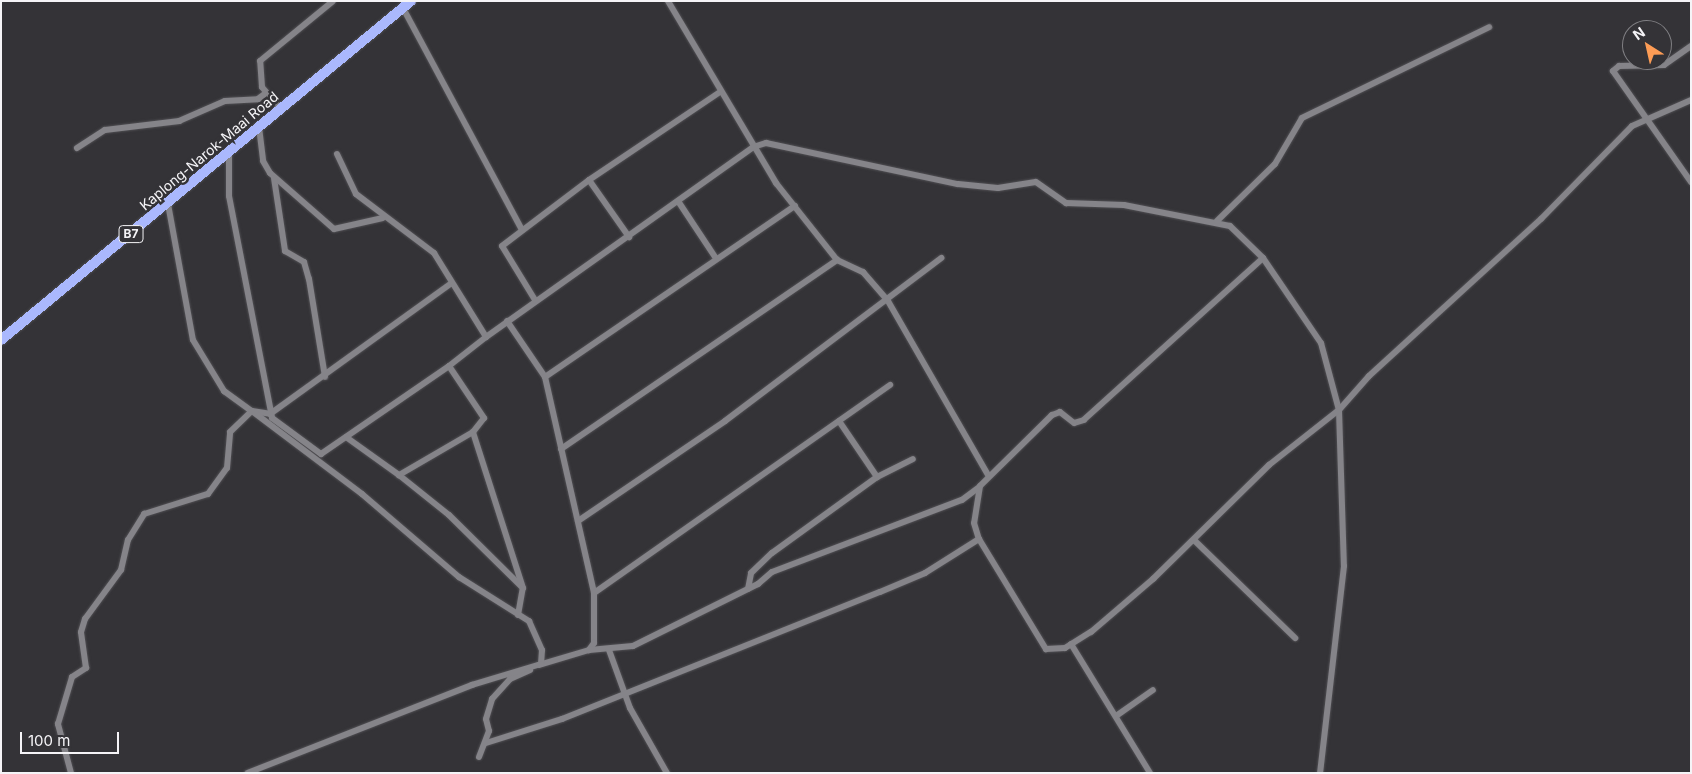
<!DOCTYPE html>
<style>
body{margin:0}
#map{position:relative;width:1692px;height:774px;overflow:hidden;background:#343337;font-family:Inter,sans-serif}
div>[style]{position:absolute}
.roads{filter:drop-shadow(0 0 1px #504f53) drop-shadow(0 0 1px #504f53)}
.minor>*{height:6px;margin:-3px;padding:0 3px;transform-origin:3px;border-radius:3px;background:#858489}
.highway>*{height:10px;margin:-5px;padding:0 5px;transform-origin:5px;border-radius:5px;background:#aab8fd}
span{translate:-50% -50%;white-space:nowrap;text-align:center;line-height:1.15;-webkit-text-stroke:5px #343337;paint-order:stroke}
.shield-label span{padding:1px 4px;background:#343337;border:1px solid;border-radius:4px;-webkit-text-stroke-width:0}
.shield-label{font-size:12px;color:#f5f4f7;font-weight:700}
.street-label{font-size:14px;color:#f5f4f7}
.frame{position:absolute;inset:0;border:2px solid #f5f4f7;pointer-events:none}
.north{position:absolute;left:1622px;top:20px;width:50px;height:50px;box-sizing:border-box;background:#343337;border:1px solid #818084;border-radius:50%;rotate:325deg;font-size:14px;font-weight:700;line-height:20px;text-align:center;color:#f5f4f7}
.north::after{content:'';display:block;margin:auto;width:18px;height:22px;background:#fd9c55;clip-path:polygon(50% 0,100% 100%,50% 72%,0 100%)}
.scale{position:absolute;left:20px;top:732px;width:99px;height:22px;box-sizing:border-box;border:2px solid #f5f4f7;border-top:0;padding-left:6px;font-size:15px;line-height:18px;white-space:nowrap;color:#f5f4f7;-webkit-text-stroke:4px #343337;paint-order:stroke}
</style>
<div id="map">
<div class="roads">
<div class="minor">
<i style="left:668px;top:1px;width:212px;rotate:59.3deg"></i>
<i style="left:776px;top:183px;width:98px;rotate:51.6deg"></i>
<i style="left:837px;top:260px;width:29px;rotate:25deg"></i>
<i style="left:863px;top:272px;width:38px;rotate:49deg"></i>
<i style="left:888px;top:301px;width:201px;rotate:60.1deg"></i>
<i style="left:403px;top:8px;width:252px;rotate:61.8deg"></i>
<i style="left:1691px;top:46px;width:33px;rotate:145deg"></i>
<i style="left:1664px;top:65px;width:45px;rotate:178.7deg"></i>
<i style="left:1619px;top:66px;width:8px;rotate:140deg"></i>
<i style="left:1613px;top:71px;width:136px;rotate:54.9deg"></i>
<i style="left:281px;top:109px;width:29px;rotate:-131deg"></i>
<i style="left:262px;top:87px;width:26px;rotate:-94deg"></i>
<i style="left:260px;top:61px;width:94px;rotate:-39.4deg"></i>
<i style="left:259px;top:127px;width:34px;rotate:83deg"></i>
<i style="left:263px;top:161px;width:14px;rotate:60deg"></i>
<i style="left:270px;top:173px;width:85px;rotate:41.2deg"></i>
<i style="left:334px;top:229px;width:50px;rotate:-12.7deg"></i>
<i style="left:77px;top:148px;width:33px;rotate:-33deg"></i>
<i style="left:105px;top:130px;width:75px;rotate:-6.9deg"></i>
<i style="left:179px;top:121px;width:50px;rotate:-23.5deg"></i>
<i style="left:225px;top:101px;width:33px;rotate:-3deg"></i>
<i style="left:258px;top:99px;width:10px;rotate:-37deg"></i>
<i style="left:337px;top:154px;width:44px;rotate:64.6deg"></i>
<i style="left:356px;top:194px;width:98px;rotate:37.1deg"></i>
<i style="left:434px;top:253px;width:99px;rotate:58.2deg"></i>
<i style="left:486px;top:337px;width:328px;rotate:-35.4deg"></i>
<i style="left:753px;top:147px;width:14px;rotate:-17deg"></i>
<i style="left:766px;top:143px;width:196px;rotate:12.1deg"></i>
<i style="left:958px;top:184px;width:40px;rotate:5.7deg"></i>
<i style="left:998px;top:188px;width:38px;rotate:-9deg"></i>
<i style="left:1036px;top:182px;width:37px;rotate:35deg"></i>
<i style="left:1066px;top:203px;width:58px;rotate:2deg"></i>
<i style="left:1124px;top:205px;width:108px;rotate:11.2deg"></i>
<i style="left:1230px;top:226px;width:46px;rotate:44.1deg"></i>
<i style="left:1263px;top:258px;width:103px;rotate:55.7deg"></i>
<i style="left:1321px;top:343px;width:69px;rotate:75deg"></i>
<i style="left:1339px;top:410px;width:156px;rotate:88.2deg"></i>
<i style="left:1344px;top:566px;width:208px;rotate:96.6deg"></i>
<i style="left:229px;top:155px;width:41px;rotate:90deg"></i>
<i style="left:229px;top:196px;width:226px;rotate:79deg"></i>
<i style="left:272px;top:418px;width:61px;rotate:36.3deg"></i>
<i style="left:321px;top:454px;width:155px;rotate:-34.5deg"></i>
<i style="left:449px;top:366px;width:63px;rotate:56.1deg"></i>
<i style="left:484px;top:418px;width:18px;rotate:128deg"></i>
<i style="left:473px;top:432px;width:86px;rotate:149.8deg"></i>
<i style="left:399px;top:475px;width:65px;rotate:-144.4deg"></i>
<i style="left:274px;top:178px;width:74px;rotate:81.4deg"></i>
<i style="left:285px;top:251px;width:22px;rotate:30deg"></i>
<i style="left:304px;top:262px;width:18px;rotate:74deg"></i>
<i style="left:309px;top:279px;width:99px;rotate:80.7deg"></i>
<i style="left:589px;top:180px;width:70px;rotate:54.9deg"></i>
<i style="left:678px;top:201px;width:67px;rotate:56.5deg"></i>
<i style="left:168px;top:204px;width:138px;rotate:79.6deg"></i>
<i style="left:193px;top:340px;width:60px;rotate:58.7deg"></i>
<i style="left:224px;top:391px;width:34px;rotate:36deg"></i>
<i style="left:252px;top:411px;width:18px;rotate:9deg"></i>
<i style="left:270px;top:414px;width:222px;rotate:-35.8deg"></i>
<i style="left:1217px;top:221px;width:81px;rotate:-44.5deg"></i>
<i style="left:1275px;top:164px;width:53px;rotate:-59.6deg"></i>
<i style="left:1302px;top:118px;width:208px;rotate:-25.9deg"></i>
<i style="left:1263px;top:258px;width:241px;rotate:137.9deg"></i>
<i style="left:1084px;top:420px;width:10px;rotate:163deg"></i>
<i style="left:1074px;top:423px;width:18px;rotate:-142deg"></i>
<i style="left:1060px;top:412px;width:9px;rotate:159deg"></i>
<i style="left:1052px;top:415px;width:101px;rotate:135.4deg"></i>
<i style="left:980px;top:486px;width:37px;rotate:99deg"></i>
<i style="left:974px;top:523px;width:17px;rotate:73deg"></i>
<i style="left:979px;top:539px;width:129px;rotate:58.7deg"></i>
<i style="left:1046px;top:649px;width:19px;rotate:-3deg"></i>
<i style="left:1065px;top:648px;width:31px;rotate:-32deg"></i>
<i style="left:1091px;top:632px;width:82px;rotate:-40.5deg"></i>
<i style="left:1153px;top:579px;width:163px;rotate:-44.5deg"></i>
<i style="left:1269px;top:465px;width:89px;rotate:-38.2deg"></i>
<i style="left:1339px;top:410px;width:45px;rotate:-48.6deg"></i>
<i style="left:1369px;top:376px;width:233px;rotate:-42.4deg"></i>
<i style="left:1541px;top:219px;width:130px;rotate:-45.6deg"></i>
<i style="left:1632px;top:126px;width:64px;rotate:-23.8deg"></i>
<i style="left:535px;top:300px;width:63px;rotate:-121.4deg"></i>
<i style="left:502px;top:246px;width:109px;rotate:-37.2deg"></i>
<i style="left:589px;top:180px;width:158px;rotate:-33.9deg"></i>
<i style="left:507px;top:321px;width:68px;rotate:55.8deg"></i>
<i style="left:545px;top:377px;width:221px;rotate:77.2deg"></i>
<i style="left:594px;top:593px;width:50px;rotate:90deg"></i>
<i style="left:594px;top:643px;width:9px;rotate:126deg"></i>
<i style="left:589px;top:650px;width:52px;rotate:163.3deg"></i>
<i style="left:449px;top:366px;width:47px;rotate:-38.1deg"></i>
<i style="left:545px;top:377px;width:303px;rotate:-34.4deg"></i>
<i style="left:839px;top:421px;width:68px;rotate:55.8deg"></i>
<i style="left:561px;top:449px;width:335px;rotate:-34.4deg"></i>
<i style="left:399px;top:475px;width:64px;rotate:38.7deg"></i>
<i style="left:449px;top:515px;width:104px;rotate:44.6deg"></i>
<i style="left:523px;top:588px;width:164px;rotate:-107.8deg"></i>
<i style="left:578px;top:521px;width:178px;rotate:-34.2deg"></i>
<i style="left:725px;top:421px;width:271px;rotate:-37deg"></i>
<i style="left:1194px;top:540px;width:141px;rotate:44.1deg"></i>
<i style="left:748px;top:589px;width:16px;rotate:-79deg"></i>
<i style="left:751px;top:573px;width:29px;rotate:-44deg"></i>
<i style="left:772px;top:553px;width:130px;rotate:-35.9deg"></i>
<i style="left:877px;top:477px;width:40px;rotate:-26.6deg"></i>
<i style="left:594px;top:593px;width:362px;rotate:-35.1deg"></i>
<i style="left:518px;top:615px;width:27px;rotate:-80deg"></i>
<i style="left:1071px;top:644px;width:151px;rotate:58.5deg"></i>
<i style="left:589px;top:650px;width:44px;rotate:-5.2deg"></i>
<i style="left:633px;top:646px;width:140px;rotate:-26.4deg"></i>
<i style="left:758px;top:584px;width:18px;rotate:-41deg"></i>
<i style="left:772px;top:572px;width:203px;rotate:-20.8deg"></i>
<i style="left:962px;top:500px;width:21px;rotate:-37deg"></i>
<i style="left:609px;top:650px;width:62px;rotate:70.1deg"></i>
<i style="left:630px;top:708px;width:75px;rotate:60.4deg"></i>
<i style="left:1116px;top:716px;width:45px;rotate:-35.1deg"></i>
<i style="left:486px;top:743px;width:80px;rotate:-17.5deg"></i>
<i style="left:562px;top:719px;width:342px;rotate:-21.8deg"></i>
<i style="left:880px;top:592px;width:49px;rotate:-22.9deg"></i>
<i style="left:925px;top:573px;width:64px;rotate:-32.2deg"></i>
<i style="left:479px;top:757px;width:28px;rotate:-69deg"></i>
<i style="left:489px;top:731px;width:12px;rotate:-104deg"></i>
<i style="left:486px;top:719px;width:21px;rotate:-73deg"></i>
<i style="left:492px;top:699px;width:27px;rotate:-48deg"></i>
<i style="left:510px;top:679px;width:22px;rotate:-24deg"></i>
<i style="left:71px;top:773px;width:51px;rotate:-104.9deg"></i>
<i style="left:58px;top:724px;width:49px;rotate:-73.4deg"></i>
<i style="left:72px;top:677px;width:17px;rotate:-33deg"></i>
<i style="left:86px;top:668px;width:36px;rotate:-98deg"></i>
<i style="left:81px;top:632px;width:14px;rotate:-73deg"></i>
<i style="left:85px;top:619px;width:61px;rotate:-53.7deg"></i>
<i style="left:121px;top:570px;width:31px;rotate:-77deg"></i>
<i style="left:128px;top:540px;width:31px;rotate:-58deg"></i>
<i style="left:144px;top:514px;width:67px;rotate:-17.4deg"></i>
<i style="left:208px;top:494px;width:32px;rotate:-54deg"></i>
<i style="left:227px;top:468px;width:36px;rotate:-85deg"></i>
<i style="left:230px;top:432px;width:30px;rotate:-44deg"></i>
<i style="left:252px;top:411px;width:138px;rotate:37deg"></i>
<i style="left:362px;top:494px;width:128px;rotate:40.6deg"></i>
<i style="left:459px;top:577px;width:83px;rotate:32.2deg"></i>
<i style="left:529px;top:621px;width:32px;rotate:66deg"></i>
<i style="left:542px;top:650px;width:14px;rotate:94deg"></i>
<i style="left:541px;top:664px;width:72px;rotate:163.1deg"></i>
<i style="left:472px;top:685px;width:241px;rotate:158.6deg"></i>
</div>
<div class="highway">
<i style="left:1px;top:340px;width:532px;rotate:-39.58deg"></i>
</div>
</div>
<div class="shield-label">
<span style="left:131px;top:234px">B7</span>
</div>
<div class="street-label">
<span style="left:209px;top:151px;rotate:-40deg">Kaplong-Narok-Maai Road</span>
</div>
<div class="frame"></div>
<div class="north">N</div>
<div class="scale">100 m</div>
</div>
